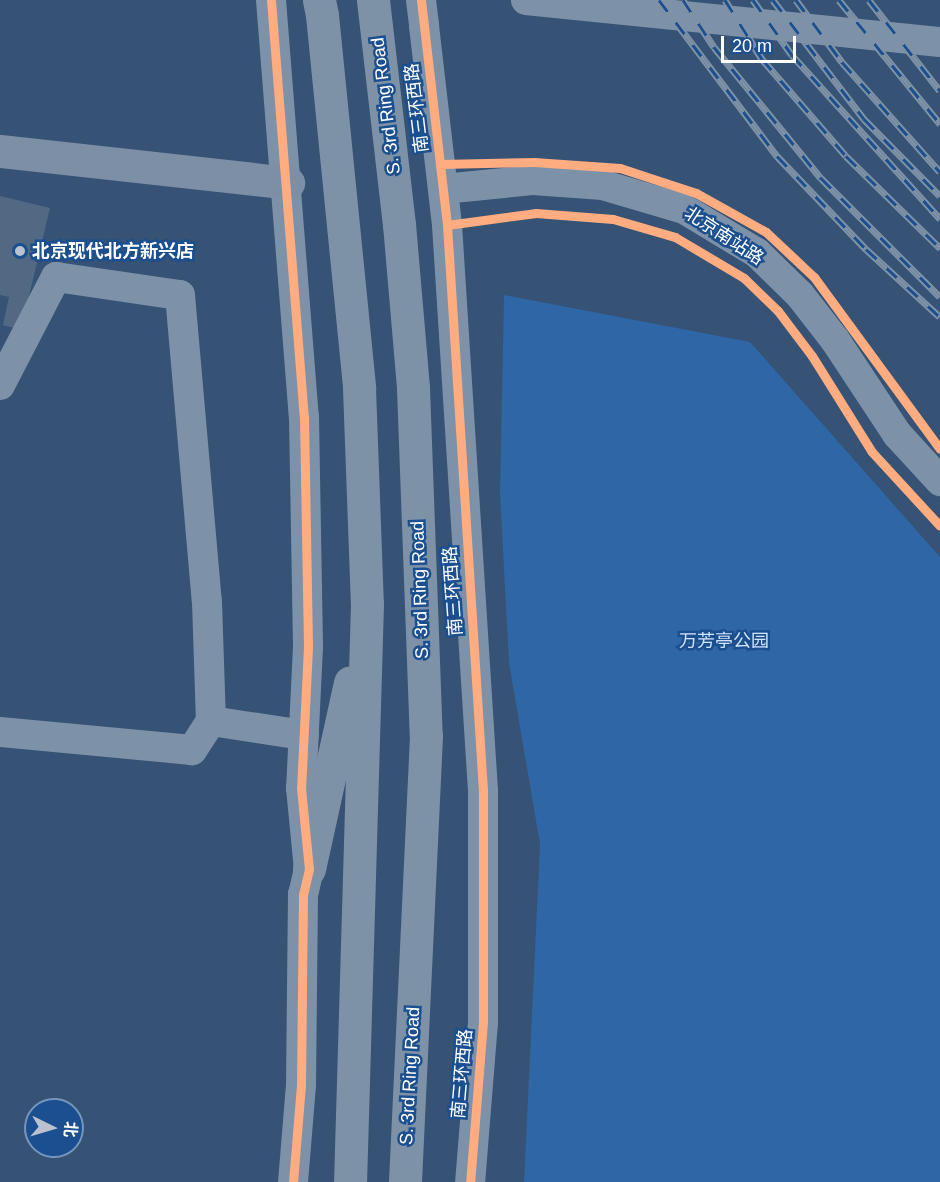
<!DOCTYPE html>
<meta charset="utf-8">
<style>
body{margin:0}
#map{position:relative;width:940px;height:1182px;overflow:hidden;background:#365274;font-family:Arial,"Noto Sans SC",sans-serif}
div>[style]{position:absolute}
.green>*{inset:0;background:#2f66a5}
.building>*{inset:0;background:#526984}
.minor>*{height:30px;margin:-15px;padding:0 15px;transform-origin:15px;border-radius:15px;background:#7d92a8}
.major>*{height:33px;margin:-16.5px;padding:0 16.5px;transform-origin:16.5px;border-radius:16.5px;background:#7d8ea7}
.highway>*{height:33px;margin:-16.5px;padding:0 16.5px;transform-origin:16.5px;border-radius:16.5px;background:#7e92a7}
.rail>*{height:7px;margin-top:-3.5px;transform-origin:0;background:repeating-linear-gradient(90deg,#1b4f8f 0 14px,#7e92a7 0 28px);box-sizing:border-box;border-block:2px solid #7e92a7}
.minor-bridge>*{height:30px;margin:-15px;padding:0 15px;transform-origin:15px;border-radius:15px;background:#7d92a8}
.highway-bridge>*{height:33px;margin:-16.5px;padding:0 16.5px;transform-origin:16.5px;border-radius:16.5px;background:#7e92a7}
.cycleway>*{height:9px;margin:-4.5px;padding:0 4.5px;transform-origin:4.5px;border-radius:4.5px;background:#ffac80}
.dots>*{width:16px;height:16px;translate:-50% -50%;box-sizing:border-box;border:3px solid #1b4f8f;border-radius:50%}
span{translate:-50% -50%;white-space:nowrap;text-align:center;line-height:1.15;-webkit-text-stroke:5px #1b4f8f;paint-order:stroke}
.street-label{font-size:18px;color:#fff}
.poi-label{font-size:18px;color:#fff;font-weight:700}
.left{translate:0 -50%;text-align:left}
.park-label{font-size:18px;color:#cfe3fa}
.north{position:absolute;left:24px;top:1098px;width:60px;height:60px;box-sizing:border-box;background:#1b4f8f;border:2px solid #7695bc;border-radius:50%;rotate:95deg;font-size:16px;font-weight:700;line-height:24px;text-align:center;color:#fff}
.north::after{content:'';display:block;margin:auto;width:21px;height:27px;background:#b9c2ce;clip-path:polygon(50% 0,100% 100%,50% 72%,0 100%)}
.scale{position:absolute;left:721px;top:36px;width:75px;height:27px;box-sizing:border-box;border:3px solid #fff;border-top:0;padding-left:8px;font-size:18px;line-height:21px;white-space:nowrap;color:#fff;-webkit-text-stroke:4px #1b4f8f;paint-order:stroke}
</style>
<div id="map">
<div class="green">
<i style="clip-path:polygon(504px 295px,750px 342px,940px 557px,940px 1182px,524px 1182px,540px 844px,509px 663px,500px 494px)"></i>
</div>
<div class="building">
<i style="clip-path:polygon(0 196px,50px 208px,21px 330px,3px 325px,9px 297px,0 295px)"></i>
</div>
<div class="minor">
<i style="left:271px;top:0;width:418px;rotate:85.5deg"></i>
<i style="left:304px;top:417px;width:230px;rotate:89deg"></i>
<i style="left:308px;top:647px;width:141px;rotate:92.8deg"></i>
<i style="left:301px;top:788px;width:81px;rotate:84.4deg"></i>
<i style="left:309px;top:869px;width:26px;rotate:103deg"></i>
<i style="left:303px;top:894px;width:191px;rotate:90.6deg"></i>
<i style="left:301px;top:1085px;width:97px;rotate:94.7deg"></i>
<i style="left:526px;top:0;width:416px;rotate:5.8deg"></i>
<i style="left:424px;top:26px;width:200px;rotate:83.4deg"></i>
<i style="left:447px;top:225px;width:567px;rotate:86.36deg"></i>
<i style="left:483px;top:791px;width:231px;rotate:90deg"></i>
<i style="left:483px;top:1022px;width:161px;rotate:94.6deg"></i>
<i style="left:443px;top:189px;width:90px;rotate:-5.7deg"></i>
<i style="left:533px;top:180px;width:70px;rotate:4.1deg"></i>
<i style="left:603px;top:185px;width:84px;rotate:16.5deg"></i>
<i style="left:684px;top:209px;width:85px;rotate:31.1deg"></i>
<i style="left:757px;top:253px;width:60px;rotate:44.3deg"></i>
<i style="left:800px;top:295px;width:57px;rotate:52.1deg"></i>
<i style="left:835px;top:340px;width:113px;rotate:56.6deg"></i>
<i style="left:897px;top:434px;width:64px;rotate:47.5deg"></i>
<i style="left:0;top:385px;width:122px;rotate:-62.6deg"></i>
<i style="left:56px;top:277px;width:125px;rotate:8.3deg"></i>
<i style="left:180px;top:295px;width:308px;rotate:85deg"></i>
<i style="left:207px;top:602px;width:119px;rotate:88.1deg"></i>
<i style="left:211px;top:721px;width:35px;rotate:123deg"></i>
<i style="left:192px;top:750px;width:193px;rotate:-174.6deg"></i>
<i style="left:211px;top:721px;width:94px;rotate:8.6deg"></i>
</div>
<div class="major">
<i style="left:0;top:151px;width:290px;rotate:6.3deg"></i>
</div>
<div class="highway">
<i style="left:373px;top:0;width:226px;rotate:83.4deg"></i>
<i style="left:399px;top:224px;width:165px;rotate:85.1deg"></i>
<i style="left:413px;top:388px;width:348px;rotate:87.9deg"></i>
<i style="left:426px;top:736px;width:446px;rotate:92.7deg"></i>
<i style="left:322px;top:15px;width:375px;rotate:84.3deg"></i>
<i style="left:359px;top:388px;width:216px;rotate:87.9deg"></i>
<i style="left:367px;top:604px;width:578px;rotate:91.68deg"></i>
<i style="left:309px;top:869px;width:191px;rotate:-77.6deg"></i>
</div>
<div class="rail">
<i style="left:659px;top:0;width:196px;rotate:52.9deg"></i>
<i style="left:777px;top:156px;width:129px;rotate:46.3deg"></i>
<i style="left:866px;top:249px;width:100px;rotate:42.6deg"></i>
<i style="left:683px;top:0;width:56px;rotate:56.6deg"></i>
<i style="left:714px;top:47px;width:169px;rotate:50.8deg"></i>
<i style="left:821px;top:178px;width:168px;rotate:45deg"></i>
<i style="left:725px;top:0;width:70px;rotate:57.9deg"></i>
<i style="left:762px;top:59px;width:128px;rotate:49.1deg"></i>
<i style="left:846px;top:156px;width:132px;rotate:44.4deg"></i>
<i style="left:753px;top:0;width:67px;rotate:54.7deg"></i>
<i style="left:792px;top:55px;width:221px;rotate:47.9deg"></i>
<i style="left:773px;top:0;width:150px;rotate:52.6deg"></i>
<i style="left:864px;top:119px;width:108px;rotate:45.4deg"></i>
<i style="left:796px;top:0;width:77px;rotate:53.4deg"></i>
<i style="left:842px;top:62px;width:147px;rotate:48.3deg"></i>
<i style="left:839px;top:0;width:160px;rotate:50.8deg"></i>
<i style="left:869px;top:0;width:115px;rotate:52deg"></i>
</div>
<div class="minor-bridge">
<i style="left:421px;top:0;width:26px;rotate:83deg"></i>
</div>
<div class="highway-bridge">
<i style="left:319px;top:0;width:15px;rotate:79deg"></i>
</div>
<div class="cycleway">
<i style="left:271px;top:0;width:418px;rotate:85.5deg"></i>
<i style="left:304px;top:417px;width:230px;rotate:89deg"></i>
<i style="left:308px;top:647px;width:141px;rotate:92.8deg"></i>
<i style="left:301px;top:788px;width:81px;rotate:84.4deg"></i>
<i style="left:309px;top:869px;width:26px;rotate:103deg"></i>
<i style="left:303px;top:894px;width:191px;rotate:90.6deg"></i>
<i style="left:301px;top:1085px;width:97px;rotate:94.7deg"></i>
<i style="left:421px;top:0;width:226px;rotate:83.4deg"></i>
<i style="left:447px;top:225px;width:567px;rotate:86.36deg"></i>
<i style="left:483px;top:791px;width:231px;rotate:90deg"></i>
<i style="left:483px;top:1022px;width:161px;rotate:94.6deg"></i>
<i style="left:440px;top:164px;width:94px;rotate:-1.2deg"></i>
<i style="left:534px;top:162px;width:86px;rotate:4deg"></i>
<i style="left:620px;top:168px;width:80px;rotate:18.2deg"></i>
<i style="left:696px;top:193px;width:80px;rotate:29.1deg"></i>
<i style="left:766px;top:232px;width:66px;rotate:43.2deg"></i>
<i style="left:814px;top:277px;width:213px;rotate:53.8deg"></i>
<i style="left:447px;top:225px;width:90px;rotate:-7.7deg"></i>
<i style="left:536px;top:213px;width:77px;rotate:4.5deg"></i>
<i style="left:613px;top:219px;width:65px;rotate:16.2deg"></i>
<i style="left:675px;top:237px;width:80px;rotate:30.7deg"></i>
<i style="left:744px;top:278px;width:47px;rotate:44.1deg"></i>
<i style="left:778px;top:311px;width:56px;rotate:52.9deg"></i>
<i style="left:812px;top:356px;width:113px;rotate:58deg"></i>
<i style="left:872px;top:452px;width:100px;rotate:47.4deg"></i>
</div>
<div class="dots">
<i style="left:20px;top:251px;background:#b9c2ce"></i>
</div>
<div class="street-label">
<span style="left:386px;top:106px;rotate:-97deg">S. 3rd Ring Road</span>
<span style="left:417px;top:108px;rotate:-97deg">南三环西路</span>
<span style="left:724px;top:236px;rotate:33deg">北京南站路</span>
<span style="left:420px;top:590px;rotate:-92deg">S. 3rd Ring Road</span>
<span style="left:453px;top:591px;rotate:-94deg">南三环西路</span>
<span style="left:462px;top:1074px;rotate:-85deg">南三环西路</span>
<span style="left:410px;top:1076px;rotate:-87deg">S. 3rd Ring Road</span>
</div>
<div class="poi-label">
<span class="left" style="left:32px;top:251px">北京现代北方新兴店</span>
</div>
<div class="park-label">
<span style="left:724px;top:641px">万芳亭公园</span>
</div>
<div class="north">北</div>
<div class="scale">20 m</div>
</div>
